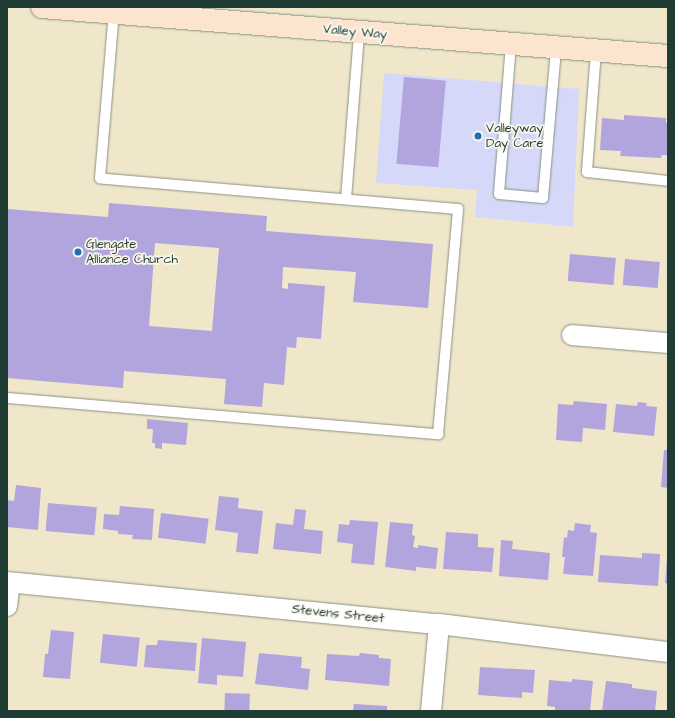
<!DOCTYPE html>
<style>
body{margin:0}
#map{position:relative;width:675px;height:718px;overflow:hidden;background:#f0e7cb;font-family:"Architects Daughter",sans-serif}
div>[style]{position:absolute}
.built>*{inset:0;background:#d5d8f9}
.building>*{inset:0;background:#b2a4dd;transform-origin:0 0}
.roads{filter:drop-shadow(0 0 1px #889280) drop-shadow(0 0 1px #889280)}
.lane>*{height:10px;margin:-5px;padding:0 5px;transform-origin:5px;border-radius:5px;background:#fff}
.street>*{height:20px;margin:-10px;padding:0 10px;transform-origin:10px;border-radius:10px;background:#fff}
.secondary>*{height:22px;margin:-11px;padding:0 11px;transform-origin:11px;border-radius:11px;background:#fce5cf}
.dots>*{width:11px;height:11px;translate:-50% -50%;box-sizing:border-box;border:2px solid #fbf7ec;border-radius:50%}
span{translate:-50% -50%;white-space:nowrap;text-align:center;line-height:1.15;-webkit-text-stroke:3.5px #fbf7ec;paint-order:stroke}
.street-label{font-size:13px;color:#1f3d34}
.poi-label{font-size:13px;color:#1f3d34}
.left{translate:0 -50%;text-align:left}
.frame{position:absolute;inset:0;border:8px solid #1f3d34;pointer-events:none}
</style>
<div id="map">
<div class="built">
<i style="clip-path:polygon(384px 73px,579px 89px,573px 227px,475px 217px,477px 190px,376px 183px)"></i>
</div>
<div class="building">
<i style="left:404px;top:77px;width:42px;height:87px;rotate:5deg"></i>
<i style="clip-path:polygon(624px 115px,666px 118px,666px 123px,668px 123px,668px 155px,662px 155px,661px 158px,620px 156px,621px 151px,600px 150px,602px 118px,624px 120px)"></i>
<i style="clip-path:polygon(evenodd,109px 203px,267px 216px,266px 231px,433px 244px,428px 308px,353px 302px,356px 272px,283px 267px,282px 288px,288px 289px,288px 283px,325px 286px,321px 339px,297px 337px,296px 348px,287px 347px,284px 385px,264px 383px,262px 407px,224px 404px,226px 379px,124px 371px,123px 388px,7px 378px,7px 209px,108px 217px,109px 203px,155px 243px,219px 248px,212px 331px,149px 326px,155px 243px)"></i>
<i style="left:570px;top:254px;width:46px;height:27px;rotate:5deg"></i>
<i style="left:625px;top:259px;width:35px;height:26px;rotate:5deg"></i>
<i style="clip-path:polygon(574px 401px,607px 404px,605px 430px,583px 428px,582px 442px,556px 440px,558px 404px,573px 405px)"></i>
<i style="clip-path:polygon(638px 402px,647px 403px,646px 406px,657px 407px,654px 436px,613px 432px,616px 404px,637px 406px)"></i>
<i style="clip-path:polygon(147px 419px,188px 423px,186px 445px,162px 443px,162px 449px,155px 448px,155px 443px,152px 443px,153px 429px,147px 429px)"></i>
<i style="clip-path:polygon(664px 450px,668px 450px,668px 488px,661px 487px)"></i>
<i style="clip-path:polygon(16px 485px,41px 488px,38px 530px,7px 527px,7px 500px,14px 501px)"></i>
<i style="clip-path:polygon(219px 496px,239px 498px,238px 508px,263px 511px,258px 554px,236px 552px,238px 533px,215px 530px)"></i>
<i style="left:48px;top:503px;width:49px;height:28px;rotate:5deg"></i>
<i style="clip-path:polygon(120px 506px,154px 509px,152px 540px,132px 539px,133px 535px,118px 534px,118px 531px,103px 529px,104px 514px,119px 515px)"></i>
<i style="clip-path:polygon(295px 509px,306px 510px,304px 529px,323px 531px,321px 554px,273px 549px,276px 523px,293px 525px)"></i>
<i style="left:161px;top:513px;width:48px;height:25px;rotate:7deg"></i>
<i style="clip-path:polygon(350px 520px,378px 522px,374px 565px,351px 563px,353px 544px,337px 542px,339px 524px,349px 525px)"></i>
<i style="clip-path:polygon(390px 522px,413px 524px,412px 535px,415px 536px,413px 547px,418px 548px,418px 545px,438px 548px,436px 569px,416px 567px,416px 571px,385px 567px)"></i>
<i style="clip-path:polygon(575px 523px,591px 525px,590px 532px,597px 533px,593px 576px,563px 574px,565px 557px,562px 557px,564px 537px,567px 538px,568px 530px,574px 531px)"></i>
<i style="clip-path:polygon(446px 532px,478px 534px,478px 547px,494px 548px,492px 572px,443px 569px)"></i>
<i style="clip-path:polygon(501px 540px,513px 541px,512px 549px,550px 553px,548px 580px,499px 576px)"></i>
<i style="clip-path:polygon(642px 553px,660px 554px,658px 586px,598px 582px,600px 555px,642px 558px)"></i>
<i style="clip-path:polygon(667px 557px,668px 557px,668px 584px,665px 583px)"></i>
<i style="clip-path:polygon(51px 630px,74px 632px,70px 679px,43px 677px,45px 654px,48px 654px)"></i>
<i style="left:103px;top:634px;width:37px;height:29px;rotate:6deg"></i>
<i style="clip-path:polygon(202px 638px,246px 642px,243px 677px,217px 675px,217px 685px,198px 683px)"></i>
<i style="clip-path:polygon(158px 640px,197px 643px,195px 671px,144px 667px,146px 645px,157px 645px)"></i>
<i style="clip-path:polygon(259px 653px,302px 657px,301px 668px,310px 669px,308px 690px,255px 684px)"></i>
<i style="clip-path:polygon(360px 653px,379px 655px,379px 658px,391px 659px,389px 686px,325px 680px,327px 654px,359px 656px)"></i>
<i style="clip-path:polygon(480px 667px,535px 670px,533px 693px,522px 692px,522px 698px,478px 695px)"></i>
<i style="clip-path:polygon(572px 679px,593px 681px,590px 711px,555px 711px,555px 707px,547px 706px,549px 680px,572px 682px)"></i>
<i style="clip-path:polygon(606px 681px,632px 684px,632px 688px,657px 691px,655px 711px,602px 711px)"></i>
<i style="left:225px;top:693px;width:25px;height:18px;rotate:2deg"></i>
<i style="clip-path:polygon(354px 704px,387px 706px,387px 711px,353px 711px)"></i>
</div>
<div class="roads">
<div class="lane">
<i style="left:511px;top:44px;width:150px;rotate:94.6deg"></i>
<i style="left:499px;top:194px;width:44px;rotate:5.2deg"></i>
<i style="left:543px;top:198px;width:151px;rotate:-85deg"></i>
<i style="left:596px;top:51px;width:121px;rotate:94.3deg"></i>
<i style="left:587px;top:172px;width:81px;rotate:6.3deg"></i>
<i style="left:346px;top:199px;width:168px;rotate:-85.5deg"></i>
<i style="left:7px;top:398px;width:433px;rotate:4.8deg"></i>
<i style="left:438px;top:434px;width:226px;rotate:-84.9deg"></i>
<i style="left:458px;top:209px;width:359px;rotate:-175.1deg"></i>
<i style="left:100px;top:178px;width:167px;rotate:-85.2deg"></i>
</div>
<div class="street">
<i style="left:572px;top:335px;width:96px;rotate:4.8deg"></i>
<i style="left:7px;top:582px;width:434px;rotate:5.6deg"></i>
<i style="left:439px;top:624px;width:231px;rotate:7deg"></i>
<i style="left:7px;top:606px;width:23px;rotate:-83deg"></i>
<i style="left:431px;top:711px;width:87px;rotate:-84.7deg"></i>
</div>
<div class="secondary">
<i style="left:42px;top:7px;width:628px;rotate:4.48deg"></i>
</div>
</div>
<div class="dots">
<i style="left:478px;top:136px;background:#1f6fb2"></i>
<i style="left:78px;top:252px;background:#1f6fb2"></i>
</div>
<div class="street-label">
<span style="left:355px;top:32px;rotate:5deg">Valley Way</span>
<span style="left:338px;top:614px;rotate:6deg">Stevens Street</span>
</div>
<div class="poi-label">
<span class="left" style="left:486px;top:136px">Valleyway<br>Day Care</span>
<span class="left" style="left:86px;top:252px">Glengate<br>Alliance Church</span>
</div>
<div class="frame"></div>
</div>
